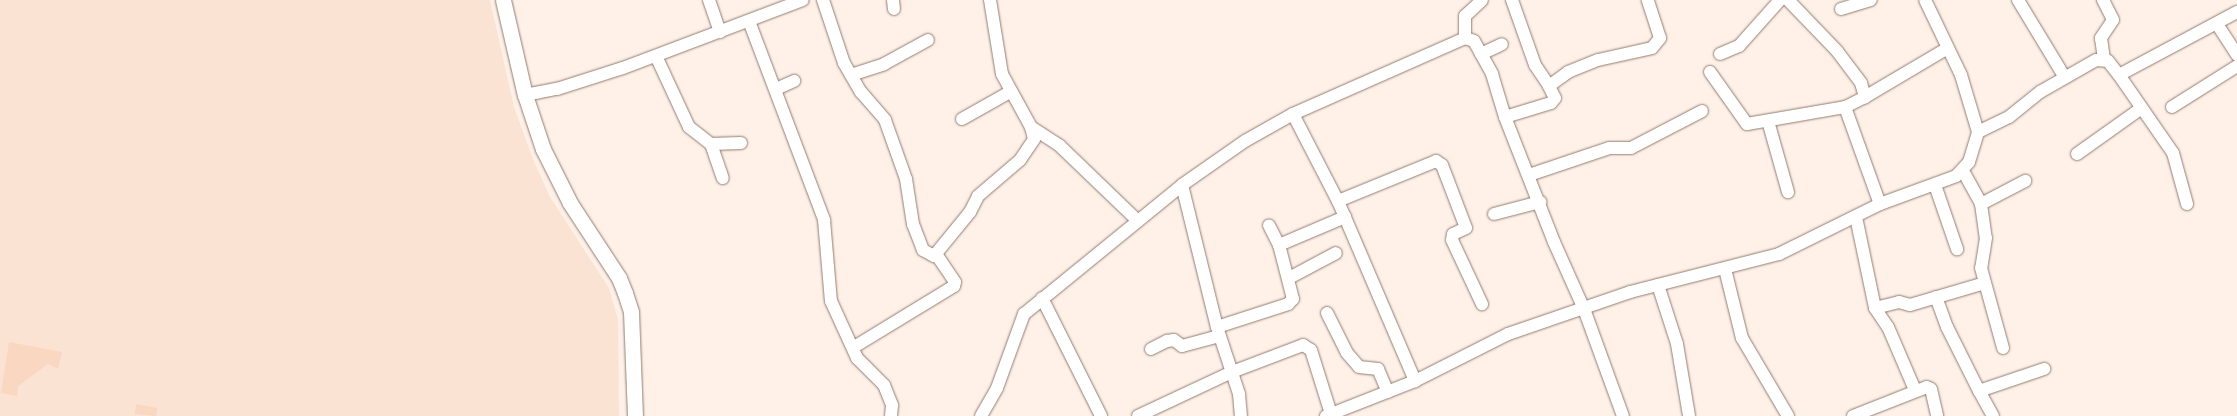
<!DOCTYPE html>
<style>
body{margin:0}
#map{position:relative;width:2237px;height:416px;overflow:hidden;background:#fff1e8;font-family:"Public Sans",sans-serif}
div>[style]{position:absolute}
.built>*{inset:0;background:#fbe3d3}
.green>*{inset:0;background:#f9d7c1}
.roads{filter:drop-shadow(0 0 1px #907c6f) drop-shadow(0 0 1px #907c6f)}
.minor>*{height:12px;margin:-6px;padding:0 6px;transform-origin:6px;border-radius:6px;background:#fff}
.tertiary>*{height:15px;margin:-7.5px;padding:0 7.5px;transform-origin:7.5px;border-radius:7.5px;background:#fff}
span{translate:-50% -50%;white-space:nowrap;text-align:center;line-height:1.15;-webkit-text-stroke:4px #fff;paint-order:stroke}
</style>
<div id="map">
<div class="built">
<i style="clip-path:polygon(0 0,490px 0,514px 107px,533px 159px,550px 197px,609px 288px,618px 320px,619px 416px,0 416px)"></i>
</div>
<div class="green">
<i style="clip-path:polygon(9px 342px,62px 352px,58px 369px,48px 364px,18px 386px,17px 396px,1px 393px)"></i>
<i style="clip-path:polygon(136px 404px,157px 408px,156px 416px,135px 414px)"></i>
</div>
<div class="roads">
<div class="minor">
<i style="left:709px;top:0;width:34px;rotate:71deg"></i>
<i style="left:823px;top:0;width:66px;rotate:71.6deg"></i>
<i style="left:844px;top:63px;width:34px;rotate:60deg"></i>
<i style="left:861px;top:92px;width:37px;rotate:49deg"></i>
<i style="left:885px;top:120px;width:63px;rotate:70.4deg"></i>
<i style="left:906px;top:179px;width:46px;rotate:81.2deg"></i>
<i style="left:913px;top:224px;width:28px;rotate:69deg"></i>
<i style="left:923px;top:250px;width:13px;rotate:29deg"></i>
<i style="left:934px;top:256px;width:57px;rotate:-50.7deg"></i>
<i style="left:970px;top:212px;width:18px;rotate:-63deg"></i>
<i style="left:978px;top:196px;width:55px;rotate:-40.6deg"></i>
<i style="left:1020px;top:160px;width:25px;rotate:-56deg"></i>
<i style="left:1034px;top:139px;width:12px;rotate:-104deg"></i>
<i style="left:1031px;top:127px;width:60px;rotate:-118.7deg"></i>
<i style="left:1002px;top:74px;width:75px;rotate:-99.2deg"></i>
<i style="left:893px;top:0;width:9px;rotate:84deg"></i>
<i style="left:1512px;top:0;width:69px;rotate:70.5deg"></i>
<i style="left:1535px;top:65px;width:25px;rotate:56deg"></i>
<i style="left:1788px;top:0;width:71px;rotate:46.1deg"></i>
<i style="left:1837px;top:51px;width:40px;rotate:53deg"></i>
<i style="left:1861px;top:83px;width:15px;rotate:74deg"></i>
<i style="left:1865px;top:97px;width:22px;rotate:153deg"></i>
<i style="left:1845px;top:107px;width:103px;rotate:70.2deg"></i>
<i style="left:2018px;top:0;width:89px;rotate:58.8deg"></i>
<i style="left:2103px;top:0;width:22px;rotate:63deg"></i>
<i style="left:2113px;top:20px;width:22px;rotate:124deg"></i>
<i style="left:2101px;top:38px;width:21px;rotate:82deg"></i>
<i style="left:1841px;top:9px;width:31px;rotate:-17deg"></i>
<i style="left:749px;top:21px;width:213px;rotate:69.3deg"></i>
<i style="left:824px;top:220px;width:81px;rotate:85.1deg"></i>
<i style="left:831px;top:301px;width:63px;rotate:65.5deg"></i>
<i style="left:857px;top:358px;width:38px;rotate:45deg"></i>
<i style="left:884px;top:385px;width:22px;rotate:68deg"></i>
<i style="left:892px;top:405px;width:11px;rotate:95deg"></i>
<i style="left:2217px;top:24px;width:37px;rotate:57deg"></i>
<i style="left:1465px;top:38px;width:22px;rotate:-90deg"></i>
<i style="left:1465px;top:16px;width:23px;rotate:-43deg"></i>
<i style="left:1481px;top:54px;width:23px;rotate:-25deg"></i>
<i style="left:1720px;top:54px;width:21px;rotate:-23deg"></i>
<i style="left:1739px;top:46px;width:62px;rotate:-48.3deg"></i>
<i style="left:656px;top:56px;width:78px;rotate:65.1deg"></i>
<i style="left:689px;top:127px;width:28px;rotate:38deg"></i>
<i style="left:711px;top:144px;width:30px;rotate:-2deg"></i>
<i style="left:1710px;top:72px;width:64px;rotate:54.6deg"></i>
<i style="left:1747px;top:124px;width:99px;rotate:-9.8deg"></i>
<i style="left:851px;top:75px;width:35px;rotate:-18deg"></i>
<i style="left:884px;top:64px;width:50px;rotate:-28.6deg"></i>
<i style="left:2119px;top:75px;width:95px;rotate:55.3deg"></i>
<i style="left:2173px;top:153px;width:53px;rotate:74.6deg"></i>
<i style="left:776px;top:89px;width:20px;rotate:-24deg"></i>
<i style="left:525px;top:95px;width:33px;rotate:-11deg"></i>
<i style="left:557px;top:89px;width:69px;rotate:-17.7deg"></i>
<i style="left:623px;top:68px;width:192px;rotate:-20.7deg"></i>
<i style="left:1865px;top:97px;width:96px;rotate:-30.6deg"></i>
<i style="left:2172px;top:107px;width:77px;rotate:-32.2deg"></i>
<i style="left:1293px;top:114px;width:98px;rotate:62.7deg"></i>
<i style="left:1338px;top:201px;width:196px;rotate:66.8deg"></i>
<i style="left:1505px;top:117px;width:48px;rotate:-16.9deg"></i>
<i style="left:1551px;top:103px;width:6px;rotate:-51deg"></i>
<i style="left:1555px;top:98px;width:13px;rotate:-117deg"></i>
<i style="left:1549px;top:86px;width:24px;rotate:-36deg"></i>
<i style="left:1568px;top:72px;width:32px;rotate:-22deg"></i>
<i style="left:1598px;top:60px;width:55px;rotate:-12.5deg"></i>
<i style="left:1652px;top:48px;width:13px;rotate:-51deg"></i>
<i style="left:1660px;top:38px;width:40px;rotate:-108deg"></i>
<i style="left:962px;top:119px;width:55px;rotate:-29.4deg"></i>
<i style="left:1768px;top:121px;width:74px;rotate:74.3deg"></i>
<i style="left:1031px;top:127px;width:35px;rotate:33deg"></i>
<i style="left:1060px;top:146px;width:108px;rotate:43.9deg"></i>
<i style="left:1978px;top:132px;width:34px;rotate:-26deg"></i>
<i style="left:2009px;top:117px;width:40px;rotate:-39deg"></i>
<i style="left:2040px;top:92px;width:64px;rotate:-29.7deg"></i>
<i style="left:2096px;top:60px;width:12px;rotate:5deg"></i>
<i style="left:2108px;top:61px;width:18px;rotate:52deg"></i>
<i style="left:2119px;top:75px;width:134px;rotate:-28.1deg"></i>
<i style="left:711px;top:144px;width:36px;rotate:71deg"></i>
<i style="left:2077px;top:154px;width:77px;rotate:-35.5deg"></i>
<i style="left:1963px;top:171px;width:38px;rotate:61deg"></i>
<i style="left:1981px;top:204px;width:34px;rotate:82deg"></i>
<i style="left:1986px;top:238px;width:30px;rotate:99deg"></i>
<i style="left:1981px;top:268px;width:83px;rotate:74.6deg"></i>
<i style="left:1529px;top:175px;width:84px;rotate:-18.6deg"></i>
<i style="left:1609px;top:148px;width:22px"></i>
<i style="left:1631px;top:148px;width:80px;rotate:-27.5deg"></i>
<i style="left:1182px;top:185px;width:146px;rotate:76.2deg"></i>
<i style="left:1217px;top:327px;width:71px;rotate:71.8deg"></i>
<i style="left:1239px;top:394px;width:22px;rotate:85deg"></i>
<i style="left:1935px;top:185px;width:68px;rotate:71deg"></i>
<i style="left:1338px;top:201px;width:106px;rotate:-22.2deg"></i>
<i style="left:1436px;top:161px;width:7px;rotate:34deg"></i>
<i style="left:1442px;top:165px;width:67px;rotate:69.1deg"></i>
<i style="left:1466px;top:228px;width:14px;rotate:155deg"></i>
<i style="left:1453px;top:234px;width:6px;rotate:99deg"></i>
<i style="left:1452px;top:240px;width:71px;rotate:64.9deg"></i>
<i style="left:1981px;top:204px;width:50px;rotate:-27.6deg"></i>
<i style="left:1494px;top:214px;width:48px;rotate:-14.6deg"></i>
<i style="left:1856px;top:217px;width:93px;rotate:78.2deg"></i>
<i style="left:1875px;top:308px;width:23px;rotate:56deg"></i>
<i style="left:1888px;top:327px;width:69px;rotate:66.8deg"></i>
<i style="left:1279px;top:245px;width:72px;rotate:-23deg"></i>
<i style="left:1725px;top:269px;width:71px;rotate:76.2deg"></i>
<i style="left:1742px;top:338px;width:91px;rotate:59.5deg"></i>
<i style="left:1289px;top:278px;width:53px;rotate:-28deg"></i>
<i style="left:1658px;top:285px;width:62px;rotate:72.1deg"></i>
<i style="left:1677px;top:344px;width:73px;rotate:80.5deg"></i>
<i style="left:1936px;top:297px;width:32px;rotate:70deg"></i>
<i style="left:1947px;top:327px;width:72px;rotate:63.4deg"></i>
<i style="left:1042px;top:298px;width:132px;rotate:63.4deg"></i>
<i style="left:1875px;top:308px;width:25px;rotate:-14deg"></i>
<i style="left:1899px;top:302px;width:11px;rotate:15deg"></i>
<i style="left:1910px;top:305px;width:78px;rotate:-16.3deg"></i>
<i style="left:1327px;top:313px;width:45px;rotate:63.4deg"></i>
<i style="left:1347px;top:353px;width:18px;rotate:49deg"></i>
<i style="left:1359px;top:367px;width:19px;rotate:6deg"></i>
<i style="left:1378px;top:369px;width:25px;rotate:67deg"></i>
<i style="left:1217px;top:327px;width:75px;rotate:-17.9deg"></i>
<i style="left:1288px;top:304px;width:7px;rotate:-45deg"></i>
<i style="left:1293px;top:299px;width:56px;rotate:-104.5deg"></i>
<i style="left:1279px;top:245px;width:22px;rotate:-117deg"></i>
<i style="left:854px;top:347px;width:117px;rotate:-31.4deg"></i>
<i style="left:954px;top:286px;width:4px;rotate:-76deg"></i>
<i style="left:955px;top:282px;width:34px;rotate:-124deg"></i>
<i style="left:1151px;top:349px;width:18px;rotate:-27deg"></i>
<i style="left:1167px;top:341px;width:7px;rotate:-8deg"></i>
<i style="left:1174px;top:340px;width:10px;rotate:37deg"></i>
<i style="left:1182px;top:346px;width:39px;rotate:-15deg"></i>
<i style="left:981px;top:416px;width:32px;rotate:-60deg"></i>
<i style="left:997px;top:388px;width:79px;rotate:-70deg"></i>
<i style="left:1024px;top:314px;width:204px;rotate:-39.2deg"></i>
<i style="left:1182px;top:185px;width:77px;rotate:-34.9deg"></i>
<i style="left:1245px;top:141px;width:55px;rotate:-29.4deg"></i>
<i style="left:1293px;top:114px;width:188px;rotate:-23.8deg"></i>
<i style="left:1465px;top:38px;width:9px;rotate:18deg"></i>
<i style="left:1474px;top:41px;width:38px;rotate:61deg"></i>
<i style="left:1492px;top:74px;width:45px;rotate:73.2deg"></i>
<i style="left:1505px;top:117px;width:134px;rotate:68.6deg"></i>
<i style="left:1554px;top:242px;width:73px;rotate:65.9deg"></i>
<i style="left:1584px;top:309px;width:114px;rotate:70deg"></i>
<i style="left:1138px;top:416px;width:104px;rotate:-25.1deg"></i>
<i style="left:1232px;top:372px;width:76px;rotate:-20.8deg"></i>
<i style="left:1303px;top:345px;width:9px;rotate:32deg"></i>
<i style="left:1311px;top:350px;width:67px;rotate:72.6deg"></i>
<i style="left:1326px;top:416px;width:96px;rotate:-21.5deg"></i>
<i style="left:1415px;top:381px;width:104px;rotate:-26.8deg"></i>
<i style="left:1508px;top:334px;width:129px;rotate:-19deg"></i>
<i style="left:1630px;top:292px;width:154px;rotate:-14.3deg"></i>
<i style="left:1779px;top:254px;width:113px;rotate:-26.3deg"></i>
<i style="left:1880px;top:204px;width:81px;rotate:-20.2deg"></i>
<i style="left:1956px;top:176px;width:19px;rotate:-47deg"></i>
<i style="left:1969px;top:162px;width:31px;rotate:-73deg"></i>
<i style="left:1978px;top:132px;width:59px;rotate:-106.6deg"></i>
<i style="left:1961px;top:75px;width:83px;rotate:-115.6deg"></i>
<i style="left:1853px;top:416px;width:79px;rotate:-21.4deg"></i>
<i style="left:1927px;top:387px;width:4px;rotate:27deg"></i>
<i style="left:1931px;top:389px;width:28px;rotate:77deg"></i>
<i style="left:1993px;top:416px;width:29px;rotate:-119deg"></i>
<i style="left:1979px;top:391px;width:69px;rotate:-18.7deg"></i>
</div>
<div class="tertiary">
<i style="left:503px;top:0;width:98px;rotate:77deg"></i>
<i style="left:525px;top:95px;width:57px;rotate:71.6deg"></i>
<i style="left:543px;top:149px;width:60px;rotate:63.4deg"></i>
<i style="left:570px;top:203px;width:90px;rotate:56.8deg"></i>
<i style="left:619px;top:278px;width:16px;rotate:68deg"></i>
<i style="left:625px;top:293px;width:20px;rotate:72deg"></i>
<i style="left:631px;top:312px;width:104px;rotate:87.8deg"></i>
</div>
</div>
</div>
